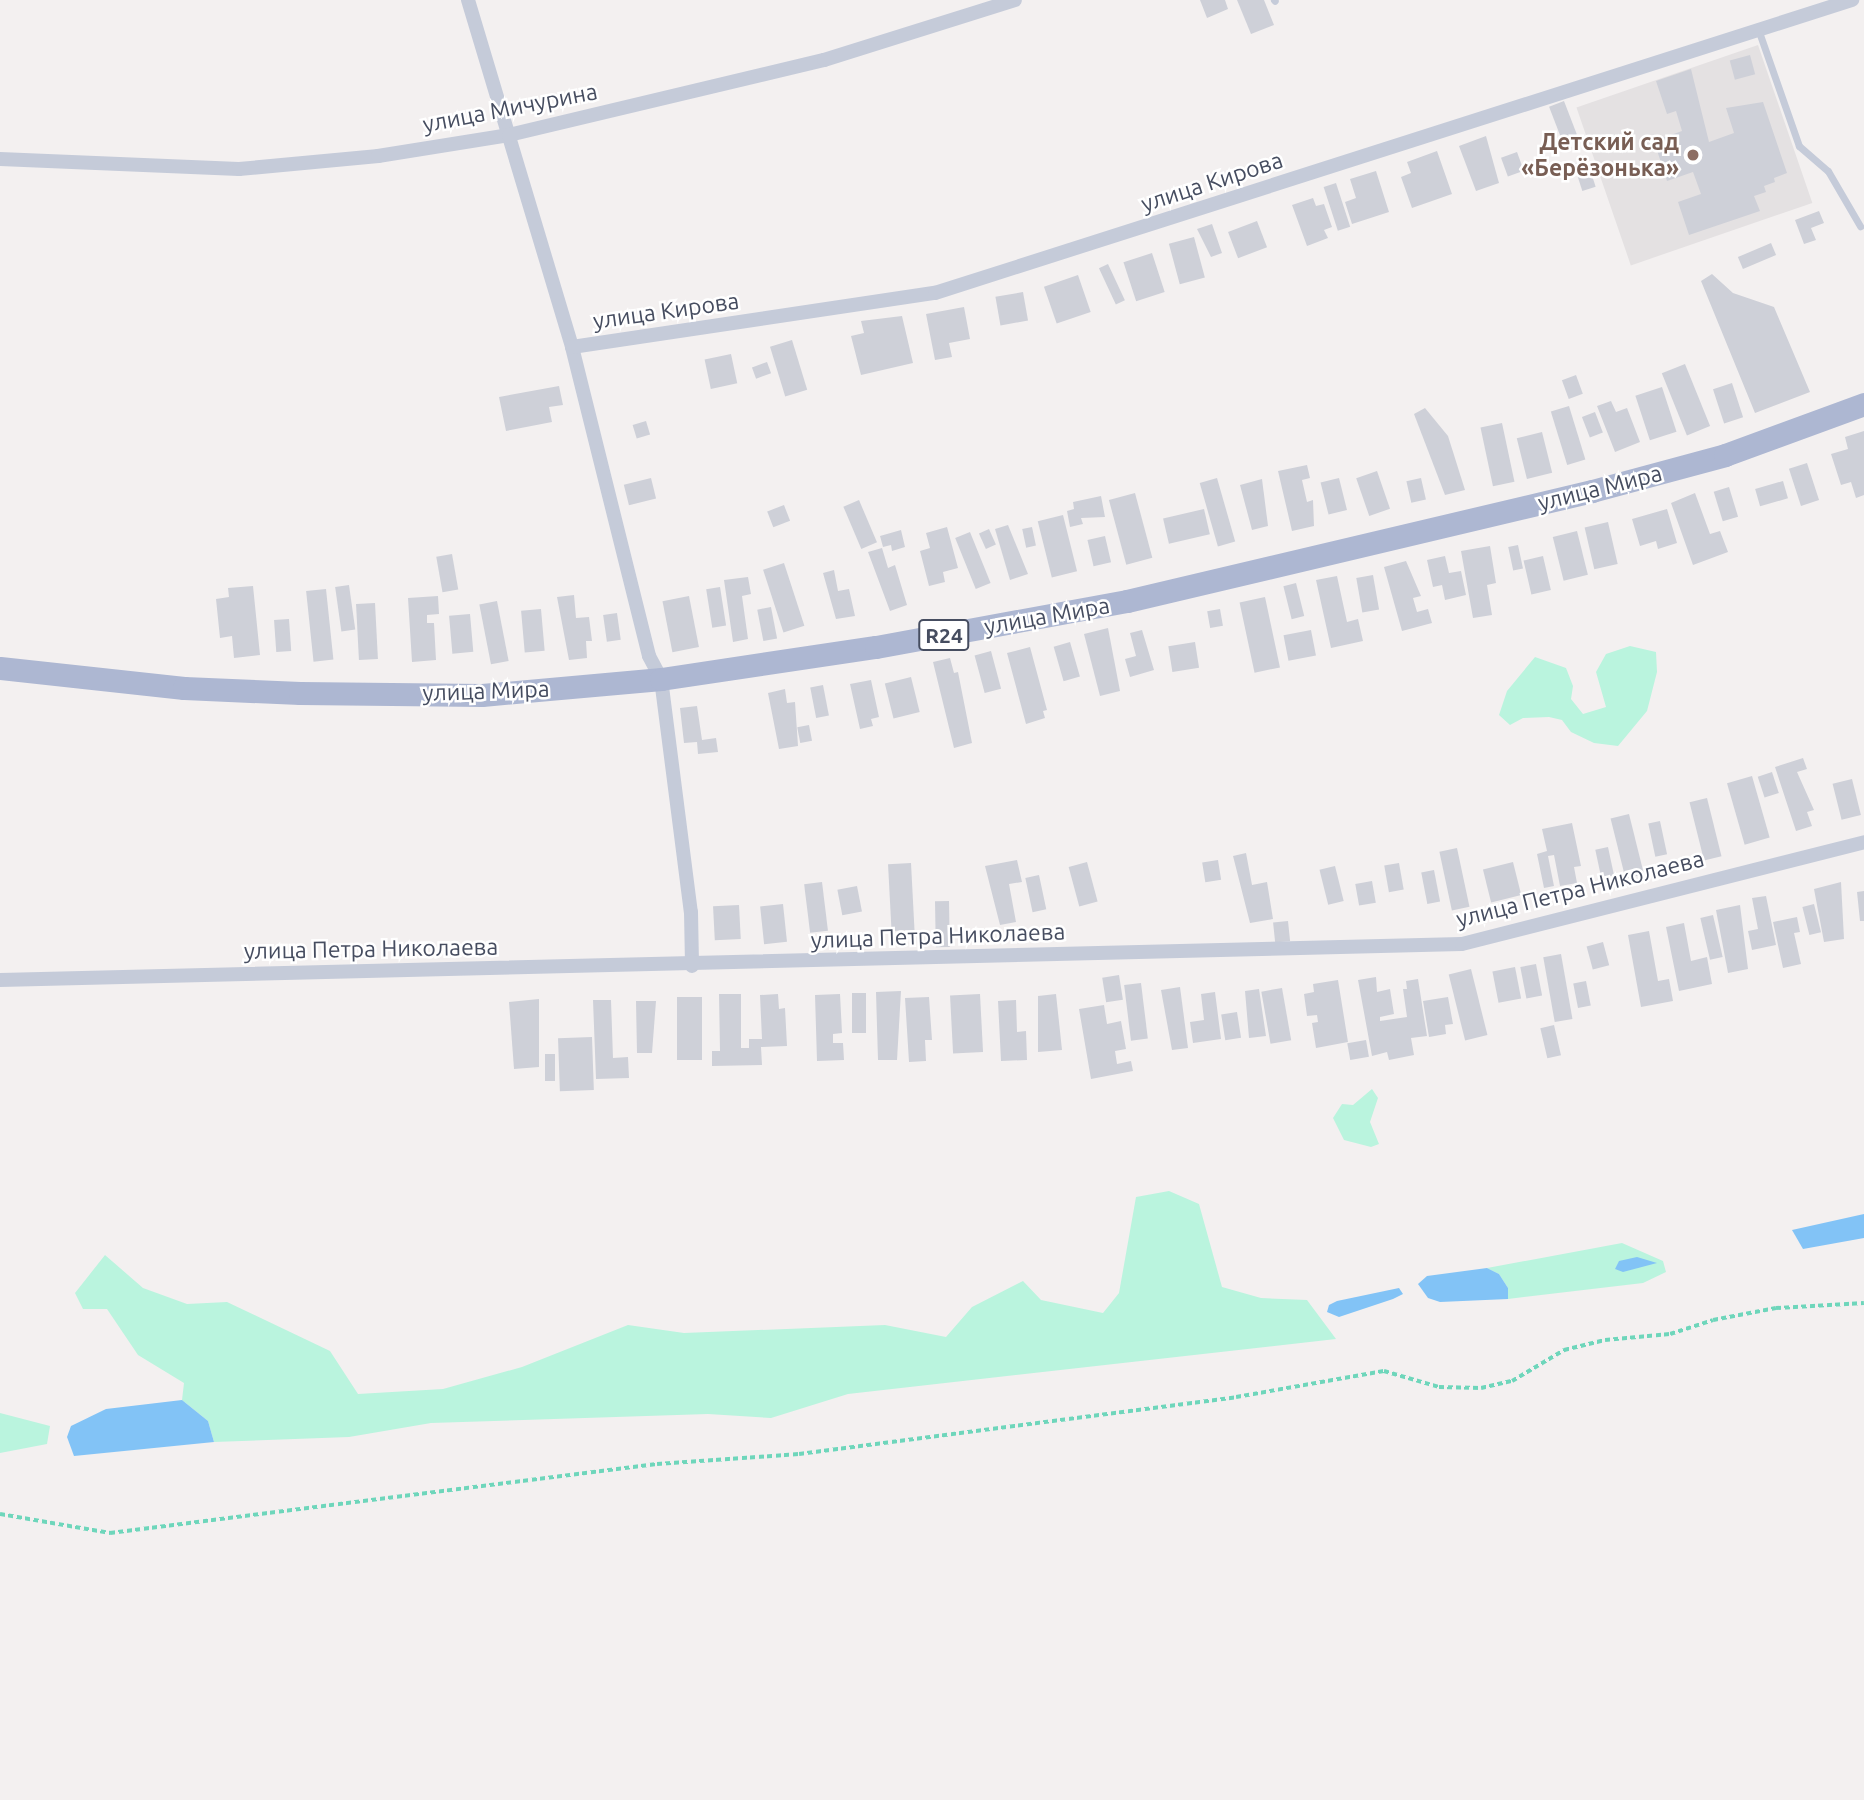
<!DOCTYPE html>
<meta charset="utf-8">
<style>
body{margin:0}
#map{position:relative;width:1864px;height:1800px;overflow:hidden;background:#f3f0f0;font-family:Ubuntu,sans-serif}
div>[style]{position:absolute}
.education>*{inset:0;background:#e4e1e2;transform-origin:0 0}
.green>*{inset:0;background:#baf4de}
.water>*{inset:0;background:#82c3f6}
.building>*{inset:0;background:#ced0d8;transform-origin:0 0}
.path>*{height:3.5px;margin-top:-1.75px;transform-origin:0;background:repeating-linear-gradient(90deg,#6ed6bb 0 5px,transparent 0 8.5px)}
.lane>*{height:7px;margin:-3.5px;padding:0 3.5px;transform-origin:3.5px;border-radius:3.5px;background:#c5cbd9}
.street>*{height:14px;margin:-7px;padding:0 7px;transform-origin:7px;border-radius:7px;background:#c5cbd9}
.primary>*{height:23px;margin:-11.5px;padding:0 11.5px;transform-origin:11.5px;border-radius:11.5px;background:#adb7d2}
.dots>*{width:19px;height:19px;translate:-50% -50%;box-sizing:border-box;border:4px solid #fff;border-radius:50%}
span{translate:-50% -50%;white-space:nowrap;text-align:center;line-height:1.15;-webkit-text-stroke:5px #fff;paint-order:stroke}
.shield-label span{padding:2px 5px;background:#fff;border:2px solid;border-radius:5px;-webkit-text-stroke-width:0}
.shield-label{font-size:21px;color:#464d60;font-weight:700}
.street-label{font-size:23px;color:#464d60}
.education-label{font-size:23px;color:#785e54;font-weight:700}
.right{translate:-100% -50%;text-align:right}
</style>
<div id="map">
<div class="education">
<i style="left:1758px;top:45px;width:167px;height:192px;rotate:71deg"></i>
</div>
<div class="green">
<i style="clip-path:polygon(1630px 646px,1656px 652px,1657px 672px,1647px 711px,1618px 746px,1594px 743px,1571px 732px,1562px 720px,1549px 717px,1523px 718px,1510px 725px,1499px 715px,1507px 691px,1535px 657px,1566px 668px,1573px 686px,1571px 699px,1583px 714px,1606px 707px,1596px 672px,1606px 654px)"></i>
<i style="clip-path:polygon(1372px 1089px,1378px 1098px,1370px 1122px,1379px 1144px,1371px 1147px,1344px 1140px,1333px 1118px,1342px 1104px,1353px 1105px)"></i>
<i style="clip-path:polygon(1169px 1191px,1199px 1204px,1222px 1287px,1261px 1298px,1307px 1300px,1336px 1339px,848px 1394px,771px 1418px,708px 1414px,431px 1423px,349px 1437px,214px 1442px,208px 1421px,182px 1400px,184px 1383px,138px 1355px,107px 1309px,83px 1309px,75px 1293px,105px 1255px,143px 1288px,187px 1304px,227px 1302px,330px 1351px,358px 1394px,443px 1389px,522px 1367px,628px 1325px,684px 1333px,885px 1325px,946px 1337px,972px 1307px,1023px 1281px,1041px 1300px,1103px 1313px,1119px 1293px,1136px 1197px)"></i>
<i style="clip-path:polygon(1622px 1243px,1663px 1261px,1666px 1272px,1643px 1283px,1508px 1299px,1508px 1288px,1499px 1274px,1487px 1268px)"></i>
<i style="clip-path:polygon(0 1413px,50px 1426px,47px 1444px,0 1453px)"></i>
</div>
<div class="water">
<i style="clip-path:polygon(1864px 1214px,1864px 1238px,1803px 1249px,1792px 1230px)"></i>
<i style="clip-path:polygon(1637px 1257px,1657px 1263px,1623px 1272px,1615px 1269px,1619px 1261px)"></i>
<i style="clip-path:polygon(1487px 1268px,1499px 1274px,1508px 1288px,1508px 1299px,1440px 1302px,1428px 1298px,1418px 1284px,1427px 1276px)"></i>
<i style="clip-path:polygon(1399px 1288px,1403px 1294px,1393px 1299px,1339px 1317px,1327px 1312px,1329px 1305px,1337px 1301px)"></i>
<i style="clip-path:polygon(182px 1400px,208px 1421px,214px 1442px,74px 1456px,67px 1437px,71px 1426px,106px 1409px)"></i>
</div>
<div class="building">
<i style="clip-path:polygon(1200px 0,1225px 0,1228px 9px,1207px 18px)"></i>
<i style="clip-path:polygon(1237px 0,1264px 0,1274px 25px,1251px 34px)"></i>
<i style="left:1750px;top:55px;width:20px;height:21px;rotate:75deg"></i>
<i style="clip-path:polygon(1691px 69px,1709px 142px,1734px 133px,1726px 108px,1763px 102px,1787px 173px,1774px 178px,1775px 182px,1764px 186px,1766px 192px,1754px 196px,1760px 211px,1689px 235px,1678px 202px,1701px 194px,1693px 172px,1667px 181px,1654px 141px,1682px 131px,1676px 111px,1667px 114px,1656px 81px)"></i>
<i style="left:1564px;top:101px;width:36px;height:16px;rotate:69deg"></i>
<i style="clip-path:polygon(1486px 136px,1499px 183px,1476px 191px,1459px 146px)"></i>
<i style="clip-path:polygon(1437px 151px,1452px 194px,1412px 208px,1401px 177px,1411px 173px,1407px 162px)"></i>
<i style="left:1517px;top:152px;width:20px;height:17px;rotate:70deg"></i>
<i style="left:1587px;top:160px;width:28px;height:14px;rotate:72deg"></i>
<i style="clip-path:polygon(1376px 171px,1389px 212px,1352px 224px,1345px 202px,1356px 198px,1350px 179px)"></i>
<i style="left:1336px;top:183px;width:46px;height:13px;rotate:72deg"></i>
<i style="clip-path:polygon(1313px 198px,1316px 206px,1324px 204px,1332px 227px,1324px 230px,1328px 238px,1307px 246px,1292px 205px)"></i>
<i style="clip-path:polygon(1819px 211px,1824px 223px,1811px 228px,1816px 240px,1804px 244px,1795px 220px)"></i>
<i style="left:1257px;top:221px;width:28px;height:31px;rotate:69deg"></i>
<i style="clip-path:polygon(1212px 224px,1222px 253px,1211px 257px,1197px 229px)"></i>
<i style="left:1194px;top:237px;width:42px;height:26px;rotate:75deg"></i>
<i style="left:1771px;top:243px;width:13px;height:36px;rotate:67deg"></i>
<i style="left:1152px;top:253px;width:41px;height:30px;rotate:72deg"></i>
<i style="left:1108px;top:264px;width:40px;height:10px;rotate:65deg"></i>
<i style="clip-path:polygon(1712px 274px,1733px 293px,1774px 307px,1810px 392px,1755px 413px,1701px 281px)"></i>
<i style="left:1078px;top:275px;width:39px;height:36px;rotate:71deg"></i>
<i style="left:1023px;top:292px;width:29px;height:28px;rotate:80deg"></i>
<i style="clip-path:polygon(964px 307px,970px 339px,949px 343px,952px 357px,935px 360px,926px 314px)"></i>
<i style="clip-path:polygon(902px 316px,913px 363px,861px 375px,851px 336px,864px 333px,861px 321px)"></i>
<i style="left:792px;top:340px;width:52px;height:23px;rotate:73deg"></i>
<i style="left:731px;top:354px;width:30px;height:27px;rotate:78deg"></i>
<i style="left:767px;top:362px;width:12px;height:16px;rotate:70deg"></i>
<i style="left:1685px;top:364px;width:67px;height:25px;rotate:68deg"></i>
<i style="left:1576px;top:375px;width:20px;height:15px;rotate:70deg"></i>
<i style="left:1732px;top:383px;width:36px;height:20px;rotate:72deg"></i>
<i style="clip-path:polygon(559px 386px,563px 405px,549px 407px,552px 422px,506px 431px,499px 397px)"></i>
<i style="left:1662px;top:387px;width:47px;height:28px;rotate:72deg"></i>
<i style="clip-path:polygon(1611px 401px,1616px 412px,1627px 408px,1640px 442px,1615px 452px,1597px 406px)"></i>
<i style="left:1569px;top:406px;width:56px;height:19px;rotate:73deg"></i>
<i style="clip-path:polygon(1425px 408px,1448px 436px,1465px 490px,1445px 495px,1414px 414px)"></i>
<i style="left:1595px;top:412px;width:22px;height:14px;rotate:69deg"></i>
<i style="left:646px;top:421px;width:14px;height:14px;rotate:73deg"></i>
<i style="left:1502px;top:423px;width:60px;height:22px;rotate:78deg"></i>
<i style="clip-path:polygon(1864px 431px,1864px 495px,1856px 498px,1851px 482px,1841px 485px,1831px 454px,1848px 449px,1845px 437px)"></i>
<i style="left:1542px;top:432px;width:42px;height:26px;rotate:76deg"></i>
<i style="left:1807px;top:463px;width:39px;height:19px;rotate:72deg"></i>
<i style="clip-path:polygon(1307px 465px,1310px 478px,1302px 480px,1307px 502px,1313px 500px,1314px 526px,1292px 531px,1278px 471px)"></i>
<i style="left:1377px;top:471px;width:40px;height:22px;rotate:71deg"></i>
<i style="left:651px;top:478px;width:21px;height:28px;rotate:76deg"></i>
<i style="left:1217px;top:478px;width:66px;height:18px;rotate:74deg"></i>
<i style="left:1339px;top:478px;width:33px;height:19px;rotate:76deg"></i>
<i style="left:1421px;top:478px;width:22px;height:15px;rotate:77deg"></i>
<i style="clip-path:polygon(1262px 479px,1268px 526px,1252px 530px,1240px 485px)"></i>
<i style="left:1783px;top:481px;width:18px;height:29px;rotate:74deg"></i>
<i style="left:1729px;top:487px;width:31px;height:16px;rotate:73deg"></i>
<i style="left:1135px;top:493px;width:67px;height:27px;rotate:75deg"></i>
<i style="clip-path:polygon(1695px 493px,1710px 534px,1720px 531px,1728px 552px,1693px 565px,1671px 503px)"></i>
<i style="clip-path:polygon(1101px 496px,1105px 517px,1081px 518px,1083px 524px,1070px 527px,1067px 511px,1074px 509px,1073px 502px)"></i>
<i style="left:859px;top:500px;width:46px;height:17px;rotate:67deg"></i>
<i style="left:784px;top:505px;width:17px;height:18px;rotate:69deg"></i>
<i style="left:1204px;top:509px;width:26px;height:42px;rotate:77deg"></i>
<i style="clip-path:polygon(1667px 509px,1677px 543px,1658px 549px,1656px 541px,1640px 546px,1632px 519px)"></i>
<i style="left:1063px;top:515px;width:58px;height:26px;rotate:76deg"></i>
<i style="left:1608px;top:522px;width:43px;height:24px;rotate:77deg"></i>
<i style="clip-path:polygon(1008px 525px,1028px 574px,1010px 580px,995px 529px)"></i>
<i style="clip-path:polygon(947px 527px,958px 568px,943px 572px,945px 582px,929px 586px,920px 551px,930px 548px,926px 533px)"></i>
<i style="left:1032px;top:527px;width:19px;height:10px;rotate:78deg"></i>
<i style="left:989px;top:529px;width:17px;height:11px;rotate:66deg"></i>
<i style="clip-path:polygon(901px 530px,905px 547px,892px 551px,891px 545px,883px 547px,880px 536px)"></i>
<i style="left:1577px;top:531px;width:45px;height:25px;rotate:76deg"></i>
<i style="left:970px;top:532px;width:55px;height:16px;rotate:68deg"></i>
<i style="left:1105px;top:536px;width:27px;height:18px;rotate:77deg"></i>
<i style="left:1518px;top:545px;width:24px;height:10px;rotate:78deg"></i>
<i style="clip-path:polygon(1490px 546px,1496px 583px,1487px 585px,1492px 615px,1473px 618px,1461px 551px)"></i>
<i style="clip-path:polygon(882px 548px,888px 568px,895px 565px,907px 605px,890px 611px,868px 552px)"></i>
<i style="left:452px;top:554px;width:36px;height:16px;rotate:80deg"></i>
<i style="clip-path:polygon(1445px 556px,1449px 573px,1461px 571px,1466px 595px,1445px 600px,1442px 585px,1433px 587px,1427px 560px)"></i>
<i style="left:1543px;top:556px;width:35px;height:20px;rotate:77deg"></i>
<i style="clip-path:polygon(1406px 561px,1421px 596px,1413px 598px,1417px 612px,1428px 609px,1432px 623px,1402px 631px,1384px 567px)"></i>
<i style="left:784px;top:563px;width:66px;height:22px;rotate:72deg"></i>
<i style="clip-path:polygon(834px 570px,838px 591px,849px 589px,855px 616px,836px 619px,823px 573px)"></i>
<i style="left:1373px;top:575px;width:35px;height:17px;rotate:80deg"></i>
<i style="clip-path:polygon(1337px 576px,1347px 622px,1358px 619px,1363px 641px,1331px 648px,1316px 580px)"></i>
<i style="clip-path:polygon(748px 577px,751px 594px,742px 596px,748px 639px,733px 642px,724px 580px)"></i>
<i style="left:1296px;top:583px;width:34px;height:13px;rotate:76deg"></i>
<i style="left:349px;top:585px;width:45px;height:14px;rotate:82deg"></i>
<i style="clip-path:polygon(253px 586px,260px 655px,234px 658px,232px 636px,220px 638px,216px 599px,229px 597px,228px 588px)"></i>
<i style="left:720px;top:587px;width:39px;height:14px;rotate:81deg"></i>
<i style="left:326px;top:589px;width:71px;height:20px;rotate:84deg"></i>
<i style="clip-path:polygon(574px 595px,576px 618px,589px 617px,592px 641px,586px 641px,587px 658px,569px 660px,557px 597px)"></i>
<i style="clip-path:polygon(438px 596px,439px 614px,427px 615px,427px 623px,434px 623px,436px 660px,412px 662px,408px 598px)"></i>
<i style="left:689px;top:596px;width:52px;height:27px;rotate:79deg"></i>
<i style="left:1265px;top:597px;width:72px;height:26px;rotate:78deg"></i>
<i style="left:497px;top:601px;width:61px;height:18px;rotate:79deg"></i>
<i style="left:375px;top:603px;width:56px;height:19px;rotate:87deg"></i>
<i style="left:771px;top:607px;width:32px;height:14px;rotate:79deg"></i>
<i style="left:541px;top:609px;width:42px;height:20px;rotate:85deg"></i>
<i style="left:1220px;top:609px;width:17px;height:13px;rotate:80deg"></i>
<i style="left:617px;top:613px;width:27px;height:14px;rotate:82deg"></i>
<i style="left:470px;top:614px;width:38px;height:21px;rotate:85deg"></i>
<i style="left:289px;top:619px;width:32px;height:15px;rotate:86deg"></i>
<i style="clip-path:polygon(1108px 628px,1120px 691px,1100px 696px,1084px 634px)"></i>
<i style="clip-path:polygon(1142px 630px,1154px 670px,1130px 677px,1125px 659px,1136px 656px,1130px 633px)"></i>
<i style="left:1311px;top:630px;width:26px;height:28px;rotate:79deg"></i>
<i style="left:1070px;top:642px;width:36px;height:17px;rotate:74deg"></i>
<i style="left:1195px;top:642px;width:26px;height:27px;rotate:81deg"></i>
<i style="clip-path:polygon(1030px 647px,1047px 710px,1043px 711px,1045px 718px,1026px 724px,1007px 653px)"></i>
<i style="left:991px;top:651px;width:39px;height:17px;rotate:75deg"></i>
<i style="clip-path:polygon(950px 658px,954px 673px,958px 672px,972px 743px,954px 748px,933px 662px)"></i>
<i style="left:911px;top:677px;width:36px;height:27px;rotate:76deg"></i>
<i style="clip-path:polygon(871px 680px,879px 717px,871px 719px,873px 726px,860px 729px,850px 684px)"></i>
<i style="left:823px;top:685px;width:31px;height:13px;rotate:79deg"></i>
<i style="clip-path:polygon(785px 689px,787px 703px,795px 702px,798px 746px,779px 749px,768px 693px)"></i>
<i style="clip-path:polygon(697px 706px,702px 740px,716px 738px,718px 752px,698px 754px,697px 742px,684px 743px,680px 708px)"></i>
<i style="left:809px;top:725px;width:16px;height:12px;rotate:79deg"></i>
<i style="clip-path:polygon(1803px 758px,1807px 769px,1797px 772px,1814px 810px,1807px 812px,1812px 826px,1796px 831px,1775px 767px)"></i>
<i style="left:1772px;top:772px;width:22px;height:15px;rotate:72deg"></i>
<i style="left:1752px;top:776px;width:64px;height:26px;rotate:74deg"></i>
<i style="left:1852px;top:779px;width:37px;height:20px;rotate:76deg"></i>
<i style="left:1707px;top:798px;width:60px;height:18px;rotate:76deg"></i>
<i style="left:1629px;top:814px;width:62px;height:19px;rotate:76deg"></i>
<i style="left:1660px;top:821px;width:34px;height:12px;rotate:78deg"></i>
<i style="clip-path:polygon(1572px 823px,1581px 866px,1574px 867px,1577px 883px,1560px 886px,1554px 855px,1548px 856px,1554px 886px,1544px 888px,1537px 854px,1547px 851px,1542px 829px)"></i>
<i style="left:1608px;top:847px;width:29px;height:13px;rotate:78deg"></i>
<i style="left:1457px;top:848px;width:60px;height:18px;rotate:78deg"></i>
<i style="clip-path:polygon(1246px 853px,1252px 885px,1267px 882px,1273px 919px,1250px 923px,1233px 856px)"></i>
<i style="clip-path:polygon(1017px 860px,1022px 882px,1009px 884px,1016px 922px,1000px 925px,985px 866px)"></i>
<i style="left:1218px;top:860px;width:20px;height:16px;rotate:81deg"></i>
<i style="left:1087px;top:862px;width:41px;height:19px;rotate:75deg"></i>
<i style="left:1513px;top:862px;width:34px;height:31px;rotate:76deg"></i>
<i style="left:911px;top:863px;width:67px;height:23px;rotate:87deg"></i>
<i style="left:1399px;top:863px;width:27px;height:15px;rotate:80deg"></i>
<i style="left:1335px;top:866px;width:36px;height:16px;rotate:76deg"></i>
<i style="left:1434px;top:870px;width:32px;height:13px;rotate:79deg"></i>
<i style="left:1039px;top:875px;width:35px;height:14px;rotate:78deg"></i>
<i style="left:1372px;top:881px;width:22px;height:17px;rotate:80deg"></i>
<i style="left:822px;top:882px;width:49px;height:18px;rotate:83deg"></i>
<i style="clip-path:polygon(1841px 882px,1844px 939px,1824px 942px,1814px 889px)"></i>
<i style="left:857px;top:886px;width:26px;height:20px;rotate:79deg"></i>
<i style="clip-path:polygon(1864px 891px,1864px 921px,1860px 921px,1857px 892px)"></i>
<i style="clip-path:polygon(1766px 896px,1776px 945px,1752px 950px,1748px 931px,1758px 929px,1752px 898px)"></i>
<i style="left:949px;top:901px;width:46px;height:14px;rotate:89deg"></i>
<i style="left:783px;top:904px;width:38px;height:23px;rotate:84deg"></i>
<i style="left:1814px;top:904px;width:29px;height:12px;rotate:76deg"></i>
<i style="left:739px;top:905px;width:34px;height:26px;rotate:87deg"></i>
<i style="clip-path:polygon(1740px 905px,1748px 969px,1728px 973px,1716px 910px)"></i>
<i style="left:1713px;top:915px;width:43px;height:13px;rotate:77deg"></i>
<i style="clip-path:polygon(1797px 917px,1800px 932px,1794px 933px,1801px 964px,1783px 968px,1773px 922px)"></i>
<i style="left:1288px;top:921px;width:20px;height:15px;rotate:84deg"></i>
<i style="clip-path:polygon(1684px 923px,1691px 961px,1707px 957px,1712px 984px,1679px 991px,1666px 927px)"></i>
<i style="clip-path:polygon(1649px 931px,1658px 981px,1669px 979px,1673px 1001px,1641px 1007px,1628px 935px)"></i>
<i style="left:1603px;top:942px;width:24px;height:17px;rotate:75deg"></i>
<i style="left:1561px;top:954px;width:66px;height:18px;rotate:80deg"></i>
<i style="left:1536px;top:964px;width:32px;height:16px;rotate:79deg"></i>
<i style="left:1515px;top:967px;width:32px;height:23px;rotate:79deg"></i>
<i style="left:1471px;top:969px;width:68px;height:23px;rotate:76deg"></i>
<i style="left:1119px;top:975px;width:25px;height:17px;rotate:81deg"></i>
<i style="clip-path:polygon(1376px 977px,1377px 992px,1390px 989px,1394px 1014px,1380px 1017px,1380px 1021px,1407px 1017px,1403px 989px,1407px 989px,1406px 981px,1418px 979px,1427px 1036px,1411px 1038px,1414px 1055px,1389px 1060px,1387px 1052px,1372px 1056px,1358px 980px)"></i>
<i style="clip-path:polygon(1338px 980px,1348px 1042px,1316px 1048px,1312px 1023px,1318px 1022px,1317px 1015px,1307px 1016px,1304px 994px,1314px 992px,1313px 984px)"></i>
<i style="left:1586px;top:981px;width:25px;height:13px;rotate:79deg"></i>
<i style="left:1141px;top:983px;width:56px;height:17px;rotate:83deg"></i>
<i style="clip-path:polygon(1180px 987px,1188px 1048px,1172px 1050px,1161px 990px)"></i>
<i style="left:1282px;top:988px;width:53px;height:21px;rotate:80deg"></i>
<i style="clip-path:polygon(1259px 989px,1266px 1036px,1249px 1038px,1245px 991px)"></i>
<i style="clip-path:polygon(901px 991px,897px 1060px,878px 1060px,876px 992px)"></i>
<i style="clip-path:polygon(1215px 992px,1221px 1039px,1193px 1043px,1190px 1022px,1204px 1020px,1201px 994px)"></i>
<i style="left:852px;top:993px;width:14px;height:40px"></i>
<i style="clip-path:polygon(719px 994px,741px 994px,741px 1048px,749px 1048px,749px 1039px,762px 1039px,760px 995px,778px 994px,779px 1009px,785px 1008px,787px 1046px,761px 1047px,762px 1065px,712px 1066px,712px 1051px,720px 1051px)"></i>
<i style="clip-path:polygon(840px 994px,842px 1033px,833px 1034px,833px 1043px,843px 1043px,844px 1060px,817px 1061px,815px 995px)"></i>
<i style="left:980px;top:994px;width:58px;height:30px;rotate:87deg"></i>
<i style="clip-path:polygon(1056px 994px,1062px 1050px,1038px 1052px,1038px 996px)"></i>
<i style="left:677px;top:997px;width:25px;height:63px"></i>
<i style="clip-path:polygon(929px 997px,932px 1040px,925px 1040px,926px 1061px,909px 1062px,905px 998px)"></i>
<i style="clip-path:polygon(1448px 997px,1453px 1024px,1445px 1025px,1446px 1034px,1429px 1037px,1423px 1001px)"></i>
<i style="clip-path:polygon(539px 999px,539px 1067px,514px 1069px,509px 1002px)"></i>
<i style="clip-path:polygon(593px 1000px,611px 1000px,613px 1058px,628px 1057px,629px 1078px,596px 1079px)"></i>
<i style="clip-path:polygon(1016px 1000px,1017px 1032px,1026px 1031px,1027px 1060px,1001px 1061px,998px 1001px)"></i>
<i style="clip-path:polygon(636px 1001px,656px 1001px,652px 1053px,637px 1053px)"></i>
<i style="clip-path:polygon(1104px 1005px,1107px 1024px,1121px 1021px,1126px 1049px,1115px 1051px,1117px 1064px,1131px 1061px,1133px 1071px,1091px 1079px,1079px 1009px)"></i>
<i style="left:1237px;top:1012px;width:26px;height:16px;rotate:81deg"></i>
<i style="left:1554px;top:1025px;width:31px;height:14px;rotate:77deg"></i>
<i style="left:592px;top:1037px;width:53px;height:34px;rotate:88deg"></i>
<i style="left:1366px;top:1040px;width:17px;height:19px;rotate:80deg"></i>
<i style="left:545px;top:1054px;width:10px;height:27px"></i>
</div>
<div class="path">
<i style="left:0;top:1514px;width:112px;rotate:9.8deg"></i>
<i style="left:110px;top:1533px;width:551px;rotate:-7.19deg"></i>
<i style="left:657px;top:1464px;width:142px;rotate:-4deg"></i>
<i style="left:799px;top:1454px;width:441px;rotate:-7.4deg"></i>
<i style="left:1236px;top:1397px;width:150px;rotate:-10deg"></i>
<i style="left:1384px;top:1371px;width:57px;rotate:16.2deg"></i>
<i style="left:1439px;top:1387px;width:42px;rotate:1.4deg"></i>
<i style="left:1481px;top:1388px;width:32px;rotate:-13deg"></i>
<i style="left:1512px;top:1381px;width:61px;rotate:-30.8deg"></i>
<i style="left:1564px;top:1350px;width:42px;rotate:-13.7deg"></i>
<i style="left:1605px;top:1340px;width:65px;rotate:-5.3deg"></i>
<i style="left:1670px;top:1334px;width:45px;rotate:-18deg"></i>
<i style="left:1713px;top:1320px;width:64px;rotate:-10.8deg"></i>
<i style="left:1776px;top:1308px;width:88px;rotate:-3.3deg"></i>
</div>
<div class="lane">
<i style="left:1274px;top:0;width:1px;rotate:45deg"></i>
<i style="left:1758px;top:29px;width:124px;rotate:70.7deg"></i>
<i style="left:1799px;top:146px;width:38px;rotate:41deg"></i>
<i style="left:1828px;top:171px;width:64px;rotate:59.8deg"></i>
</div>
<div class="street">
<i style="left:468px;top:0;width:362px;rotate:73.3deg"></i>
<i style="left:572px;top:347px;width:318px;rotate:76deg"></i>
<i style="left:649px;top:656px;width:26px;rotate:62deg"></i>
<i style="left:661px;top:679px;width:235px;rotate:82.7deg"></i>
<i style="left:691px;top:912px;width:54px;rotate:88.9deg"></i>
<i style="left:0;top:159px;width:239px;rotate:2.4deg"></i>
<i style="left:239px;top:169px;width:140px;rotate:-5.3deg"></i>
<i style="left:378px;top:156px;width:133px;rotate:-9.1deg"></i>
<i style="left:509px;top:135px;width:324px;rotate:-13.4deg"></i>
<i style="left:824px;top:60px;width:200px;rotate:-17.4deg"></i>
<i style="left:572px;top:347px;width:367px;rotate:-8.5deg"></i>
<i style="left:935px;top:293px;width:963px;rotate:-17.72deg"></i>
<i style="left:0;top:980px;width:1462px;rotate:-1.41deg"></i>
<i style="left:1462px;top:944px;width:415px;rotate:-14.2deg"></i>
</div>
<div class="primary">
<i style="left:0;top:668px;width:185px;rotate:6.2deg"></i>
<i style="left:184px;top:688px;width:116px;rotate:2.5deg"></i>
<i style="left:300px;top:693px;width:182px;rotate:0.6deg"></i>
<i style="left:482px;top:695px;width:180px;rotate:-5.1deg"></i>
<i style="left:661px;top:679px;width:217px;rotate:-8.5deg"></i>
<i style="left:876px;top:647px;width:255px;rotate:-10.4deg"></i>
<i style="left:1127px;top:601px;width:478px;rotate:-13.3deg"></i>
<i style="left:1592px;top:491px;width:138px;rotate:-15.1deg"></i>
<i style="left:1725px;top:455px;width:148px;rotate:-20.1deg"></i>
</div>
<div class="dots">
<i style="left:1693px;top:155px;background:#8d6e63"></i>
</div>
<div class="shield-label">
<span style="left:944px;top:635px">R24</span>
</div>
<div class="street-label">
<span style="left:510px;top:108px;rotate:-11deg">улица Мичурина</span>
<span style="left:1212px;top:182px;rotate:-18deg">улица Кирова</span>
<span style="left:666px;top:311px;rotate:-8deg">улица Кирова</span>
<span style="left:1600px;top:488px;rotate:-14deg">улица Мира</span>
<span style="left:1047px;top:616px;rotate:-10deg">улица Мира</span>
<span style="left:486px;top:691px;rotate:-2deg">улица Мира</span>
<span style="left:1580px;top:889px;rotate:-14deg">улица Петра Николаева</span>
<span style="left:938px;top:936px;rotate:-2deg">улица Петра Николаева</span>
<span style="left:371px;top:949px;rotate:-1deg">улица Петра Николаева</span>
</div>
<div class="education-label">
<span class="right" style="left:1679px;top:155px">Детский сад<br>«Берёзонька»</span>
</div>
</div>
